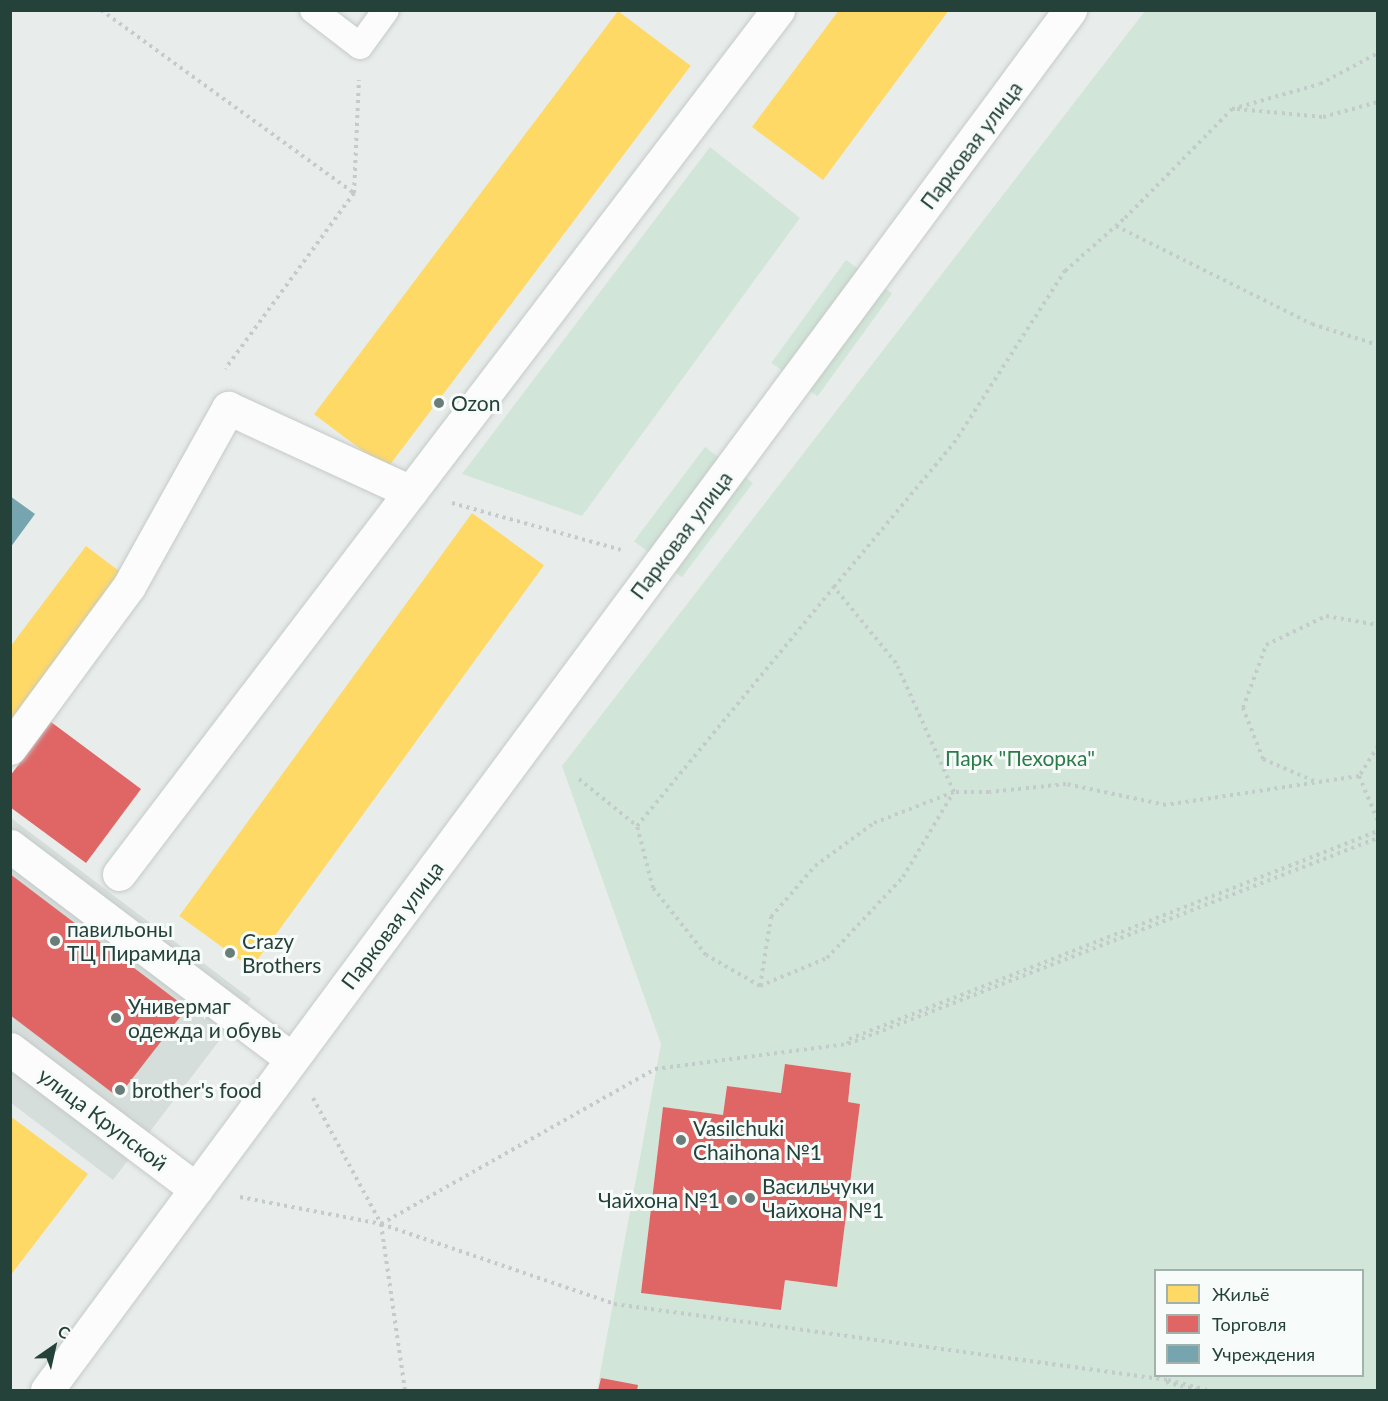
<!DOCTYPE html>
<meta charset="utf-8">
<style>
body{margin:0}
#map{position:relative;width:1388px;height:1401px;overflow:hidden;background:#e8edeb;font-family:Lato,sans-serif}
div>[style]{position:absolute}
.built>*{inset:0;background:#d6dedb}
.green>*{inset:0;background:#d1e6d8;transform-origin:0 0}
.homes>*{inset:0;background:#ffd966;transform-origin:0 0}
.shops>*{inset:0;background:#e06666}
.public>*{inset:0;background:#76a5af}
.path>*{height:4px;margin-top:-2px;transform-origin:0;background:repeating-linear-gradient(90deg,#c3ccca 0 3px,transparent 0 7.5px)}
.roads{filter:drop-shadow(0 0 2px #c5cac8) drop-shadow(0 0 2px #c5cac8)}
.service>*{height:26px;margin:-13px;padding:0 13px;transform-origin:13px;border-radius:13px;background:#fcfcfc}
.pedestrian>*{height:33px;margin:-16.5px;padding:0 16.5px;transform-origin:16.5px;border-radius:16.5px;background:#fcfcfc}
.minor>*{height:33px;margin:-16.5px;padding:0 16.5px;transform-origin:16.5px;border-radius:16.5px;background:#fcfcfc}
.dots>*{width:16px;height:16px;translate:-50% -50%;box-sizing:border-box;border:3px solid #f7fbf9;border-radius:50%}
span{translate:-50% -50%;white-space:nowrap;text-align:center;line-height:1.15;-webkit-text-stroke:6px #f7fbf9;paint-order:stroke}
.street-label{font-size:21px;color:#24423a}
.poi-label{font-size:21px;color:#24423a}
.left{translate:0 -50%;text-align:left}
.right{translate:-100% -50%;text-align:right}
.park-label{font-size:21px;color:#2d7a4b}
.frame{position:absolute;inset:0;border:12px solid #24423a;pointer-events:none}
.legend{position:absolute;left:1154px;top:1269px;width:210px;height:108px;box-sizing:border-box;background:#f7fbf9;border:2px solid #a3b1ad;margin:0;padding:8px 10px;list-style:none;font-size:18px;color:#24423a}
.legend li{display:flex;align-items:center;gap:12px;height:30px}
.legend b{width:30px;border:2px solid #a3b1ad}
.north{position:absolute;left:24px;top:1317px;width:60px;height:60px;-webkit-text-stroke:4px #f7fbf9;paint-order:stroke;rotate:34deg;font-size:16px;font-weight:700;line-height:24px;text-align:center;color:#24423a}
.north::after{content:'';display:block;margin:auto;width:21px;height:27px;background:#24423a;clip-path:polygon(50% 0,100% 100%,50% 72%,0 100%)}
</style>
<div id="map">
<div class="built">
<i style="clip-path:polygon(11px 818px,251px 999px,113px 1180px,11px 1103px)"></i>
</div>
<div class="green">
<i style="clip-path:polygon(evenodd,1145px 11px,1377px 11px,1377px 1390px,637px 1390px,637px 1386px,601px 1378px,597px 1390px,661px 1044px,562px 766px,1145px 11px,785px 1064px,851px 1073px,848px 1102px,860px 1104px,837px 1287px,785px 1280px,781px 1310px,641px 1293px,663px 1107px,723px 1115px,727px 1086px,781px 1093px,785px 1064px,1145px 11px,1156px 1270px,1362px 1270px,1362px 1376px,1156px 1376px,1156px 1270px)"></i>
<i style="clip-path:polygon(710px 147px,800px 218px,582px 516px,462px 474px)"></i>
<i style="left:846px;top:260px;width:57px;height:127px;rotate:36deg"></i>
<i style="left:705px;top:447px;width:60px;height:118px;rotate:37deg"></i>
</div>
<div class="homes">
<i style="clip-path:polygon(839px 10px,949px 10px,823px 180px,752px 127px)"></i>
<i style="left:618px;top:11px;width:91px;height:505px;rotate:37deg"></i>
<i style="left:472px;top:513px;width:89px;height:498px;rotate:36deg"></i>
<i style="clip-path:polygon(86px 546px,123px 574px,10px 725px,10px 647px)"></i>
<i style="clip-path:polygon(10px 1116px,88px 1174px,10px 1276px)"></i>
</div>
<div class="shops">
<i style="clip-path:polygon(51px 722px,141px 789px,86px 863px,10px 807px,10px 776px)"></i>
<i style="clip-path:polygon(10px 874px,187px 1008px,118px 1097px,10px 1015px)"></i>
<i style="clip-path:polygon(785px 1064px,851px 1073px,848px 1102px,860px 1104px,837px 1287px,785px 1280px,781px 1310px,641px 1293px,663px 1107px,723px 1115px,727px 1086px,781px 1093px)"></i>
<i style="clip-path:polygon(601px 1378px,638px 1385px,637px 1390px,598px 1390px)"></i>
</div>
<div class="public">
<i style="clip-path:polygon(10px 496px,35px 514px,10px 548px)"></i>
</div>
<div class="path">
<i style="left:101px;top:10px;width:312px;rotate:35.9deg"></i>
<i style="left:354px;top:193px;width:218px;rotate:126.2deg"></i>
<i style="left:1237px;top:109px;width:86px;rotate:5.3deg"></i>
<i style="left:1323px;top:117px;width:57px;rotate:-15.3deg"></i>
<i style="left:354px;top:193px;width:113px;rotate:-87.5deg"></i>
<i style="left:1116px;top:226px;width:219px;rotate:26.6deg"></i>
<i style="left:1312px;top:324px;width:69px;rotate:17.7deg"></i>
<i style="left:452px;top:503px;width:175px;rotate:15.5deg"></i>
<i style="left:1378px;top:746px;width:36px;rotate:122deg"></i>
<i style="left:1359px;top:776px;width:49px;rotate:67.1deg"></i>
<i style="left:1359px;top:776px;width:195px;rotate:171.5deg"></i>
<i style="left:1166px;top:805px;width:102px;rotate:-168.1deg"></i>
<i style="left:1066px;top:784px;width:77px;rotate:174.1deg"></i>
<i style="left:989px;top:792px;width:35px;rotate:180deg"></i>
<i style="left:954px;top:792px;width:141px;rotate:-114.2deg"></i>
<i style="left:896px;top:663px;width:98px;rotate:-129.2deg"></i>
<i style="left:834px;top:587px;width:187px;rotate:-50.2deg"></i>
<i style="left:954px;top:443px;width:205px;rotate:-57.2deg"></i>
<i style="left:1065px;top:271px;width:80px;rotate:-41.5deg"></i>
<i style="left:1125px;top:218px;width:153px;rotate:-45.5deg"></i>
<i style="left:1232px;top:109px;width:91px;rotate:-15.9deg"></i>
<i style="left:1320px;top:84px;width:66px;rotate:-28.1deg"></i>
<i style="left:579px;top:779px;width:75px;rotate:39deg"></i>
<i style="left:1314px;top:781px;width:56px;rotate:-156.7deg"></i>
<i style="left:1263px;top:759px;width:55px;rotate:-111.4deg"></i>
<i style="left:1243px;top:708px;width:67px;rotate:-69.9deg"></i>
<i style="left:1266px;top:645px;width:67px;rotate:-25.8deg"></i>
<i style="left:1326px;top:616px;width:53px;rotate:9.8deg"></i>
<i style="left:760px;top:986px;width:62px;rotate:-150.1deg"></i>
<i style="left:706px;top:955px;width:85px;rotate:-128.3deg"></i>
<i style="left:653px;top:888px;width:64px;rotate:-104.5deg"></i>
<i style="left:637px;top:826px;width:310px;rotate:-50.5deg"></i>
<i style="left:760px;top:986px;width:70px;rotate:-80.9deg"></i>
<i style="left:771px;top:917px;width:67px;rotate:-49.2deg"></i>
<i style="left:815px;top:866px;width:73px;rotate:-36.1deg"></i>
<i style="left:874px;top:823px;width:86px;rotate:-21.2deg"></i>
<i style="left:760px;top:986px;width:73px;rotate:-22.7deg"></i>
<i style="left:827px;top:958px;width:111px;rotate:-46.8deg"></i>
<i style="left:903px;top:877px;width:98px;rotate:-59.2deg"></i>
<i style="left:848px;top:1044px;width:5px;rotate:-79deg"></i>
<i style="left:849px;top:1039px;width:568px;rotate:-21.46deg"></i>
<i style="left:313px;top:1098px;width:143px;rotate:61.6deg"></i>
<i style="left:381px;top:1224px;width:168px;rotate:81.8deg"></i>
<i style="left:240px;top:1197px;width:144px;rotate:10.8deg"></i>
<i style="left:381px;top:1224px;width:246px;rotate:18.9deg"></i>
<i style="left:614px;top:1304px;width:559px;rotate:7.81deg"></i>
<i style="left:1168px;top:1380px;width:40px;rotate:14.4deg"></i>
<i style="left:381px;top:1224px;width:315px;rotate:-29.5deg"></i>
<i style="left:655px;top:1069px;width:195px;rotate:-7.4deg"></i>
<i style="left:848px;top:1044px;width:569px;rotate:-21.24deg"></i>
<i style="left:1167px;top:1381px;width:1px;rotate:135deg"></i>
<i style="left:1166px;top:1382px;width:32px;rotate:14deg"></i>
</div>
<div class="roads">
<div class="service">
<i style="left:313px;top:10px;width:59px;rotate:37.5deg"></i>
<i style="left:360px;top:46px;width:44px;rotate:-54.2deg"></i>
</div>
<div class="pedestrian">
<i style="left:10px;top:846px;width:353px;rotate:37.1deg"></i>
<i style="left:10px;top:1049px;width:233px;rotate:37deg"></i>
<i style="left:47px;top:1390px;width:1718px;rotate:-53.45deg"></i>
</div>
<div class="minor">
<i style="left:10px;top:748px;width:201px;rotate:-53.7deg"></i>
<i style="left:129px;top:586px;width:204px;rotate:-60.9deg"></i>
<i style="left:228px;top:408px;width:201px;rotate:24.7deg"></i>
<i style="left:119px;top:874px;width:1087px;rotate:-52.67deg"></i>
</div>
</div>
<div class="dots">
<i style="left:439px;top:403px;background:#697e78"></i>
<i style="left:55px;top:941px;background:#697e78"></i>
<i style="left:230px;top:953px;background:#697e78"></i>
<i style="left:116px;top:1018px;background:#697e78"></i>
<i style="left:120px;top:1090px;background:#697e78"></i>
<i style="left:681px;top:1140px;background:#697e78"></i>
<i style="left:750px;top:1198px;background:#697e78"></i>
<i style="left:732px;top:1200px;background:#697e78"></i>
</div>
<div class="street-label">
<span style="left:971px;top:145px;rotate:-53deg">Парковая улица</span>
<span style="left:681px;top:535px;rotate:-53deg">Парковая улица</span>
<span style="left:392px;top:925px;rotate:-53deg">Парковая улица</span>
<span style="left:103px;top:1119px;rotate:37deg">улица Крупской</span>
</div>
<div class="poi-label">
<span class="left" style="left:451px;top:403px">Ozon</span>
<span class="left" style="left:67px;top:941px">павильоны<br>ТЦ Пирамида</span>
<span class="left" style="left:242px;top:953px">Crazy<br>Brothers</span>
<span class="left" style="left:128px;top:1018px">Универмаг<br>одежда и обувь</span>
<span class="left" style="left:132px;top:1090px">brother's food</span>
<span class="left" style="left:693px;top:1140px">Vasilchuki<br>Chaihona №1</span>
<span class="left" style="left:762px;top:1198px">Васильчуки<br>Чайхона №1</span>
<span class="right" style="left:720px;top:1200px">Чайхона №1</span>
</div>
<div class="park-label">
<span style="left:1020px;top:758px">Парк "Пехорка"</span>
</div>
<div class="frame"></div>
<ul class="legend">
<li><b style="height:16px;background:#ffd966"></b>Жильё</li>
<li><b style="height:16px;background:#e06666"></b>Торговля</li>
<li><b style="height:16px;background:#76a5af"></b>Учреждения</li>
</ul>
<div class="north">С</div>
</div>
